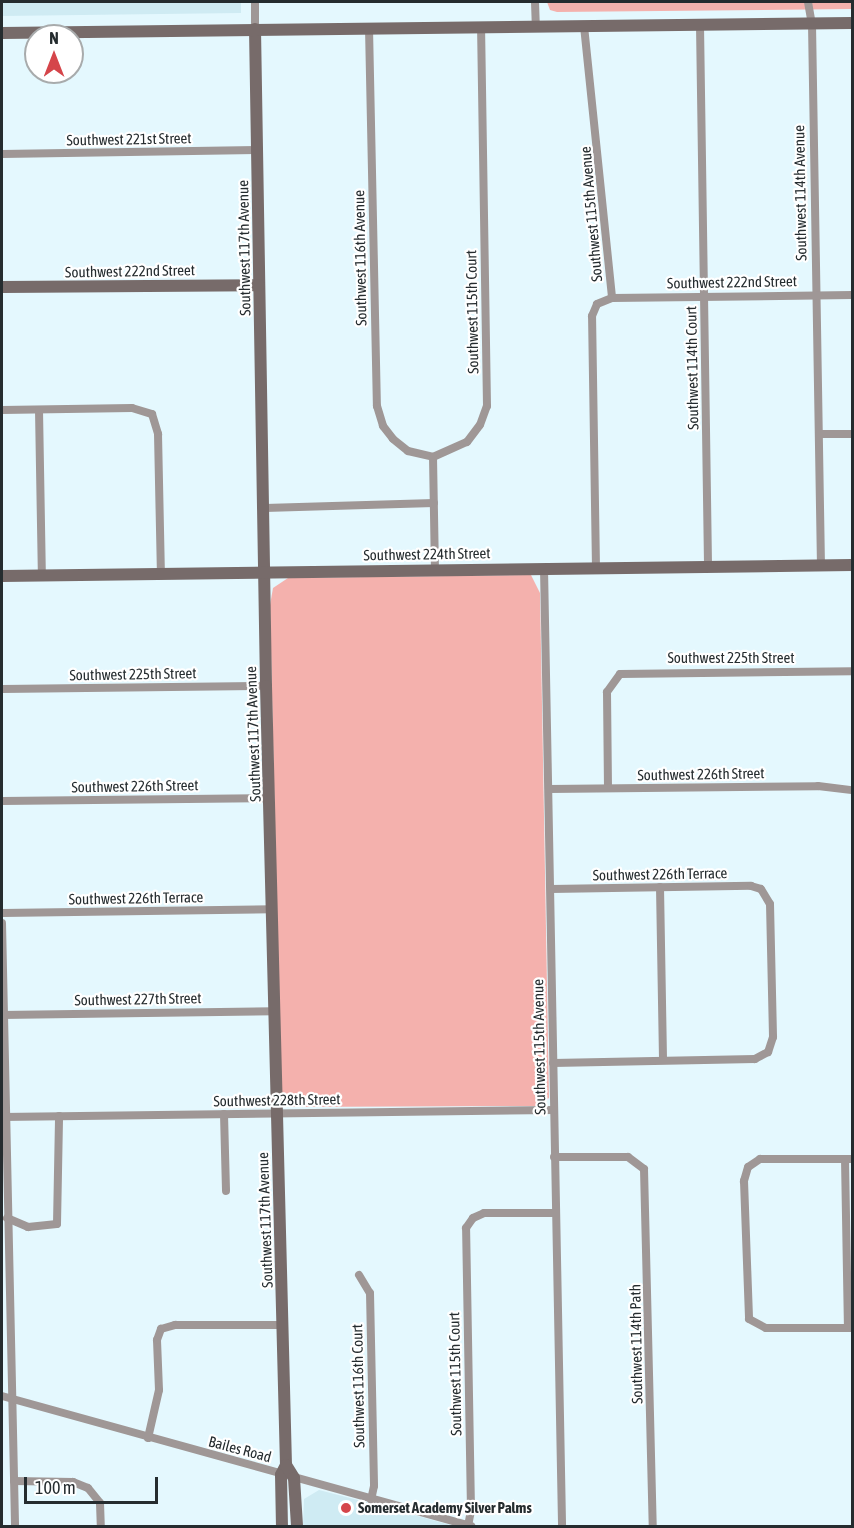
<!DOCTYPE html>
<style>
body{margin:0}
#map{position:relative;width:854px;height:1528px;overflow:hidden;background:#e4f8fe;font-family:"Asap Condensed",sans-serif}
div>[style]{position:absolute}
.built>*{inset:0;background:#cfebf3}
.green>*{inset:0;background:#f4b1ad}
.street>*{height:8px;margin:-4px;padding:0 4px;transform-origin:4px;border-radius:4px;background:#9f9796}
.secondary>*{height:12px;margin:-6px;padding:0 6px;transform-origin:6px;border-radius:6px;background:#776b6a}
.dots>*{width:16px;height:16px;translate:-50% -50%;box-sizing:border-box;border:3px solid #fff;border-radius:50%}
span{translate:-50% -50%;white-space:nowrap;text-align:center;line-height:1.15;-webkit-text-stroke:4.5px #fff;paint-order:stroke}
.street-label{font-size:15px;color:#252c2f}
.poi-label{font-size:15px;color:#252c2f;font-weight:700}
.left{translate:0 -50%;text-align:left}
.frame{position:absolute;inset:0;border:3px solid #252c2f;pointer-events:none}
.north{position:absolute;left:24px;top:24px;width:60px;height:60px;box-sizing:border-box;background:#fff;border:2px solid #a8abac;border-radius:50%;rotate:0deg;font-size:16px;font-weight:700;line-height:24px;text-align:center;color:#252c2f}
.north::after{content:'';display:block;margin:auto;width:21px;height:27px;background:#d5454a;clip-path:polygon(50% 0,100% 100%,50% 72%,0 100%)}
.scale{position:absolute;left:24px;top:1477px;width:134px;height:27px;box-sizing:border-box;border:3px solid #252c2f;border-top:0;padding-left:8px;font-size:18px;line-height:21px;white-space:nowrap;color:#252c2f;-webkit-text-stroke:4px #fff;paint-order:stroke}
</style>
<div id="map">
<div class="built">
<i style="clip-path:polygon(2px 2px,241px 2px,241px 13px,2px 16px)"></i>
<i style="clip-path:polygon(319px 1490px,381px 1506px,454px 1526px,303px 1526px,304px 1499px)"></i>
</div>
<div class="green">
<i style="clip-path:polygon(547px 2px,852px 2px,852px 9px,557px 12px,550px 10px)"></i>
<i style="clip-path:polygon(531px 575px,540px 593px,549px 1098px,536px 1106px,288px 1107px,281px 1099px,270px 605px,273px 588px,288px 578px)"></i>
</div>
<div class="street">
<i style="left:255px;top:2px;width:27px;rotate:90deg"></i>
<i style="left:535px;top:2px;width:24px;rotate:88deg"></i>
<i style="left:808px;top:2px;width:22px;rotate:80deg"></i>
<i style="left:812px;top:24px;width:541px;rotate:89.05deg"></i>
<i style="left:700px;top:25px;width:541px;rotate:89.15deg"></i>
<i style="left:584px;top:26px;width:273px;rotate:84.1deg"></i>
<i style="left:369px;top:28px;width:378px;rotate:88.8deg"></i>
<i style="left:377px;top:406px;width:21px;rotate:73deg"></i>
<i style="left:383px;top:426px;width:16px;rotate:52deg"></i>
<i style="left:393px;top:439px;width:19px;rotate:39deg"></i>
<i style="left:408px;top:451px;width:26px;rotate:13deg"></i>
<i style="left:433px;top:457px;width:37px;rotate:-24deg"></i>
<i style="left:467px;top:442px;width:21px;rotate:-53deg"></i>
<i style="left:480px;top:425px;width:20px;rotate:-70deg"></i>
<i style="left:487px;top:406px;width:379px;rotate:-90.9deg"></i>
<i style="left:2px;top:154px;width:255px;rotate:-0.9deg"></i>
<i style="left:2px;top:410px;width:130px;rotate:-0.9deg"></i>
<i style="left:132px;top:408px;width:21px;rotate:17deg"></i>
<i style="left:152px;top:414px;width:21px;rotate:73deg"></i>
<i style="left:158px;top:434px;width:138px;rotate:88.8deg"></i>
<i style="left:39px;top:410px;width:165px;rotate:89deg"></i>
<i style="left:819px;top:434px;width:33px"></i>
<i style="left:433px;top:457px;width:112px;rotate:89deg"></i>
<i style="left:265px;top:508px;width:169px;rotate:-1.7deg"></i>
<i style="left:544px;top:568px;width:958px;rotate:88.92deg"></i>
<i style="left:596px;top:568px;width:252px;rotate:-90.9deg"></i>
<i style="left:592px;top:316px;width:13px;rotate:-67deg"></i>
<i style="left:597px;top:304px;width:16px;rotate:-22deg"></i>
<i style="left:612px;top:298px;width:240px;rotate:-0.7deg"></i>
<i style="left:2px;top:689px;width:264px;rotate:-0.7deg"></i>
<i style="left:608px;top:788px;width:96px;rotate:-90.6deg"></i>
<i style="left:607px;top:692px;width:22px;rotate:-54deg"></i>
<i style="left:620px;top:674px;width:232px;rotate:-0.7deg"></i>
<i style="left:549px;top:789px;width:269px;rotate:-0.6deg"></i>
<i style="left:818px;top:786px;width:34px;rotate:7deg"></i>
<i style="left:2px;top:801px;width:267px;rotate:-0.6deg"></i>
<i style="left:660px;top:887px;width:173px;rotate:89deg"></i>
<i style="left:551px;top:889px;width:200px;rotate:-0.9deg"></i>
<i style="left:751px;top:886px;width:10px;rotate:17deg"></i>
<i style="left:761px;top:889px;width:17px;rotate:59deg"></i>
<i style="left:770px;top:904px;width:133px;rotate:88.7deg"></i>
<i style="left:773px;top:1037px;width:16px;rotate:108deg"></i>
<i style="left:768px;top:1052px;width:15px;rotate:152deg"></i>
<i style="left:755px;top:1059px;width:202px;rotate:178.9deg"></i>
<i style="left:2px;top:913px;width:270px;rotate:-0.8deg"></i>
<i style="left:2px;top:923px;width:603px;rotate:88.76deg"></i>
<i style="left:2px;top:1015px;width:272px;rotate:-0.8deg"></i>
<i style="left:224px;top:1114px;width:77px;rotate:88.5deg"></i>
<i style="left:2px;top:1117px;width:552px;rotate:-0.73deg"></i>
<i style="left:554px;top:1157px;width:74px"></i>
<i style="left:628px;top:1157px;width:20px;rotate:37deg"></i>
<i style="left:644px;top:1169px;width:357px;rotate:88.6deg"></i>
<i style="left:845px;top:1159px;width:169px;rotate:89deg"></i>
<i style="left:852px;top:1159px;width:92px;rotate:180deg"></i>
<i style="left:760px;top:1159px;width:14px;rotate:146deg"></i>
<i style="left:748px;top:1167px;width:15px;rotate:106deg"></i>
<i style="left:744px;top:1181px;width:138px;rotate:87.9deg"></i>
<i style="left:749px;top:1319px;width:19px;rotate:28deg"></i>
<i style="left:766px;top:1328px;width:86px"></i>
<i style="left:7px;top:1218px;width:23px;rotate:23deg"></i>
<i style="left:28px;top:1227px;width:29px;rotate:-6deg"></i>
<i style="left:57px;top:1224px;width:108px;rotate:-88.9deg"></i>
<i style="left:359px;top:1275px;width:21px;rotate:59deg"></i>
<i style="left:370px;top:1293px;width:193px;rotate:88.8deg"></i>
<i style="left:374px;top:1486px;width:14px;rotate:102deg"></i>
<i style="left:2px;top:1396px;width:487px;rotate:15.5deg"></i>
<i style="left:148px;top:1438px;width:49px;rotate:-77.1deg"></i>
<i style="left:159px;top:1390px;width:50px;rotate:-92.3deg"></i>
<i style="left:157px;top:1340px;width:12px;rotate:-70deg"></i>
<i style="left:161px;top:1329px;width:15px;rotate:-16deg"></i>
<i style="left:175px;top:1325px;width:108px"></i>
<i style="left:14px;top:1481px;width:59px;rotate:1deg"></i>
<i style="left:73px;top:1482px;width:16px;rotate:22deg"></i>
<i style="left:88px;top:1488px;width:19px;rotate:51deg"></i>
<i style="left:100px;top:1503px;width:23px;rotate:88deg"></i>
<i style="left:468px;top:1526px;width:16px;rotate:-79deg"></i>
<i style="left:471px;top:1510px;width:282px;rotate:-91deg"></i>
<i style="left:466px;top:1228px;width:12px;rotate:-55deg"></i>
<i style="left:473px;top:1218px;width:12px;rotate:-24deg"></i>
<i style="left:484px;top:1213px;width:72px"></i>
</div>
<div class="secondary">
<i style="left:255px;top:29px;width:657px;rotate:89.04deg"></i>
<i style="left:266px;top:686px;width:779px;rotate:88.53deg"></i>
<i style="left:286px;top:1465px;width:11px;rotate:117deg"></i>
<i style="left:281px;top:1475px;width:51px;rotate:88.9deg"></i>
<i style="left:2px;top:33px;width:850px;rotate:-0.67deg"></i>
<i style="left:2px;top:287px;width:257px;rotate:-0.4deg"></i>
<i style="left:2px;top:576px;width:850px;rotate:-0.74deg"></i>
<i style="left:286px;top:1465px;width:15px;rotate:58deg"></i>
<i style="left:294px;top:1478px;width:48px;rotate:86.4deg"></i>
</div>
<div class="dots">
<i style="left:346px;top:1508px;background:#d5454a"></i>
</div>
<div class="street-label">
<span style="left:129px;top:139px;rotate:-1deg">Southwest 221st Street</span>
<span style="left:800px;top:193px;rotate:-91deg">Southwest 114th Avenue</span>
<span style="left:591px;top:214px;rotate:-95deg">Southwest 115th Avenue</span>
<span style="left:244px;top:248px;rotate:-91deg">Southwest 117th Avenue</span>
<span style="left:360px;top:258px;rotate:-91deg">Southwest 116th Avenue</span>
<span style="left:130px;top:271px;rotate:-1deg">Southwest 222nd Street</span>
<span style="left:732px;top:282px;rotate:-1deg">Southwest 222nd Street</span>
<span style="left:472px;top:312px;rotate:-91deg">Southwest 115th Court</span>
<span style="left:692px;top:368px;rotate:-91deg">Southwest 114th Court</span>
<span style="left:427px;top:554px;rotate:-1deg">Southwest 224th Street</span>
<span style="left:731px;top:658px">Southwest 225th Street</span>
<span style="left:133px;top:674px;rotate:-1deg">Southwest 225th Street</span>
<span style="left:253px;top:734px;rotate:-92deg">Southwest 117th Avenue</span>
<span style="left:701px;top:774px;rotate:-1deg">Southwest 226th Street</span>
<span style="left:135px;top:786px;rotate:-1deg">Southwest 226th Street</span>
<span style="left:660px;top:874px;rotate:-1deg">Southwest 226th Terrace</span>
<span style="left:136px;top:898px;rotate:-1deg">Southwest 226th Terrace</span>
<span style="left:138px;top:999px;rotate:-1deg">Southwest 227th Street</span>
<span style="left:539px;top:1047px;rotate:-91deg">Southwest 115th Avenue</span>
<span style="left:277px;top:1100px;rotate:-1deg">Southwest 228th Street</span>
<span style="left:265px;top:1220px;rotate:-92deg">Southwest 117th Avenue</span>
<span style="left:636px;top:1344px;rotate:-91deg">Southwest 114th Path</span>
<span style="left:455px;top:1374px;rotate:-91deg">Southwest 115th Court</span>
<span style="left:358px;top:1386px;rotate:-91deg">Southwest 116th Court</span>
<span style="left:240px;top:1449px;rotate:15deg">Bailes Road</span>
</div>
<div class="poi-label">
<span class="left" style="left:358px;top:1508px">Somerset Academy Silver Palms</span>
</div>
<div class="frame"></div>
<div class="north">N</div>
<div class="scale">100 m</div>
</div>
